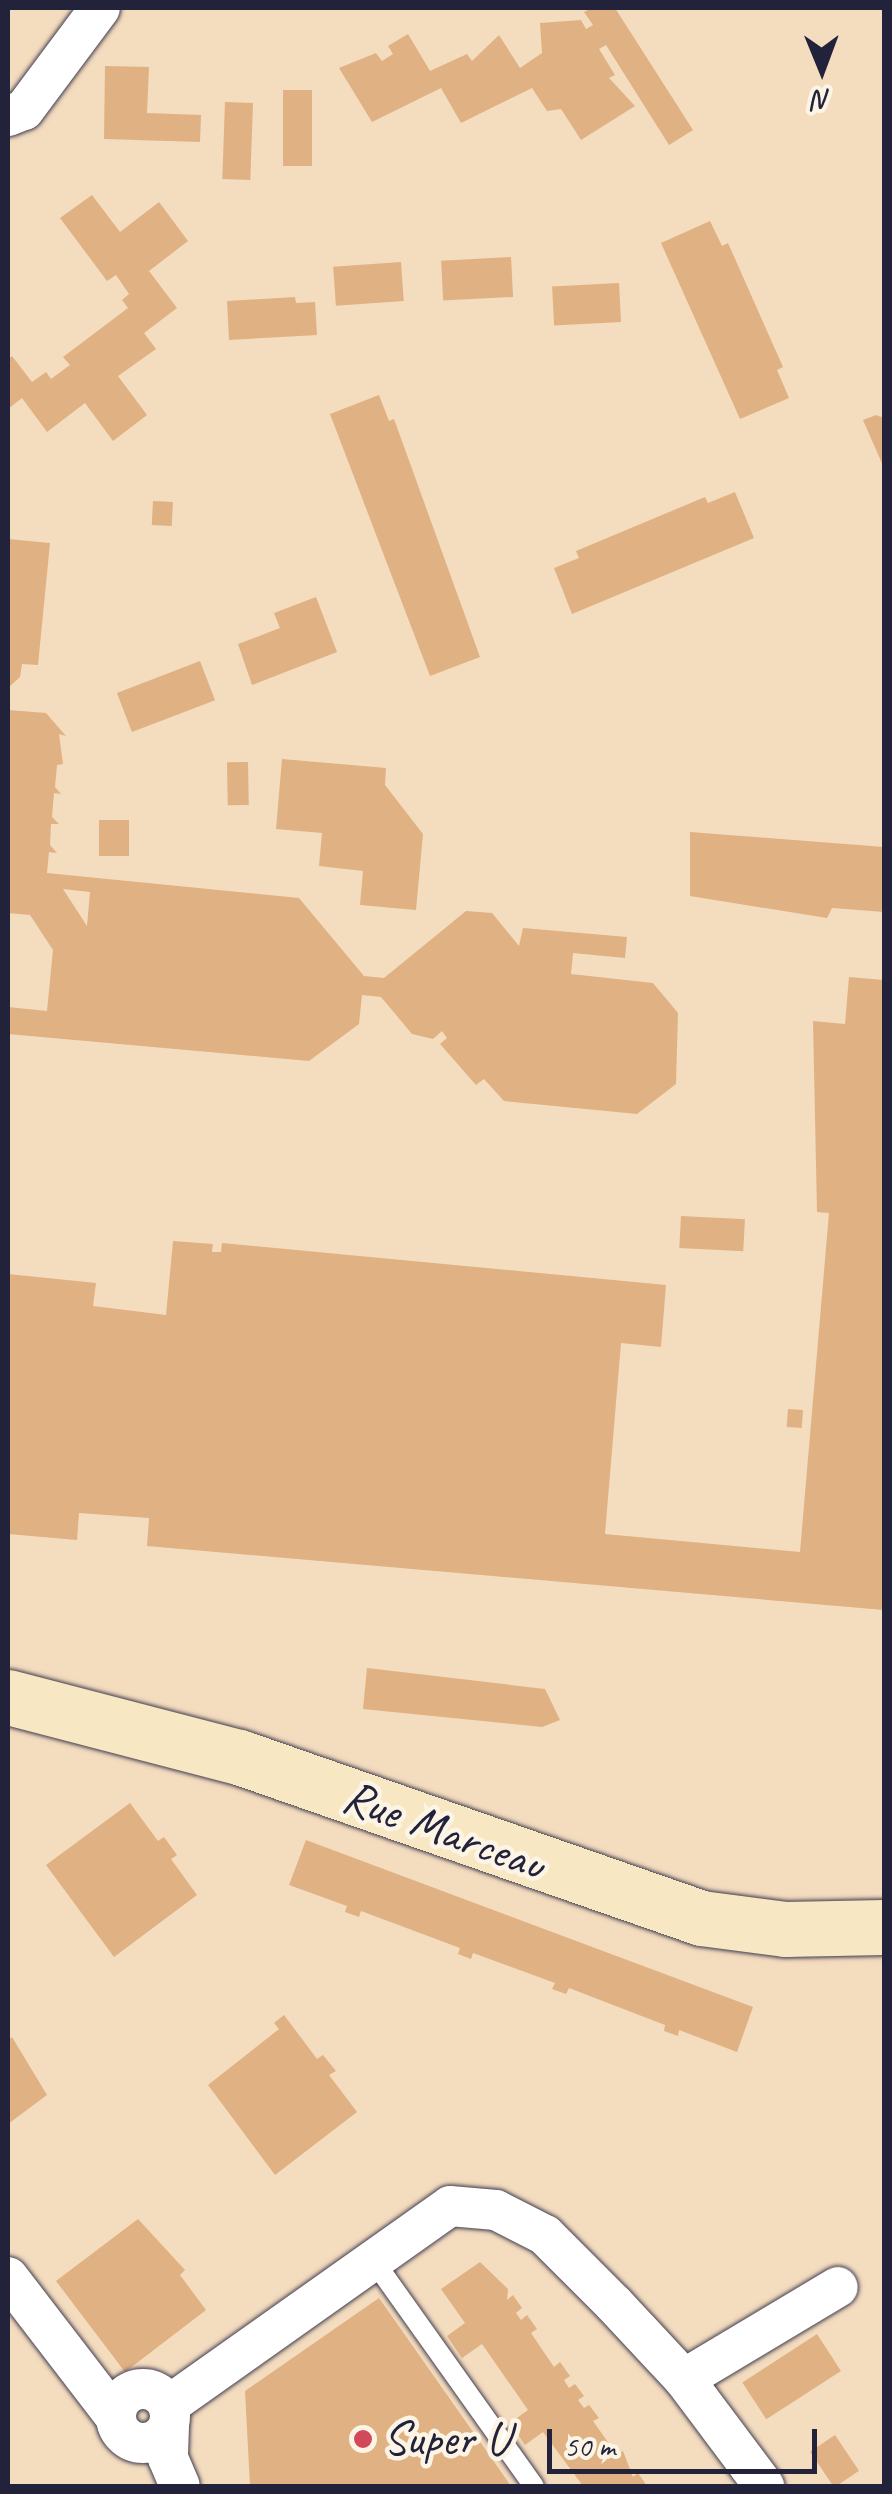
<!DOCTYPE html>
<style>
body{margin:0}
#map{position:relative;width:892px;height:2494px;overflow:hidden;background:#f4dcbf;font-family:Caveat,sans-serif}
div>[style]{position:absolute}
.building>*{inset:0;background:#e0b183;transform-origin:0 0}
.roads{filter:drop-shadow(0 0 2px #423e4f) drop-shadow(0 0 2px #423e4f)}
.lane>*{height:20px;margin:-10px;padding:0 10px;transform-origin:10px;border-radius:10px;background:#fff}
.street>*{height:40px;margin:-20px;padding:0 20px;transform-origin:20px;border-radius:20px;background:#fff}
.street>.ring{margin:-20px;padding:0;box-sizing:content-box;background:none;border:40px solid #fff;border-radius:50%}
.secondary>*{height:55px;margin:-27.5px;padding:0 27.5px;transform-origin:27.5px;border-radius:27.5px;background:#f7e8c3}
.dots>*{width:28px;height:28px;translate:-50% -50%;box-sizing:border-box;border:5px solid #fcf5e5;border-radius:50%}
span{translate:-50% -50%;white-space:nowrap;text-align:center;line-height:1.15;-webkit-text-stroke:9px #fcf5e5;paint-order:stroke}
.street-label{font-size:48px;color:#22223b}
.poi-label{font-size:48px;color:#22223b}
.left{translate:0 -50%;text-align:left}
.frame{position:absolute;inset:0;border:10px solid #22223b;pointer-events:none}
.north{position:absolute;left:772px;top:20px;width:100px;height:100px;-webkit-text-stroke:8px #fcf5e5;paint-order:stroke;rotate:179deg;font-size:28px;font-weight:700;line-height:40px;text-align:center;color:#22223b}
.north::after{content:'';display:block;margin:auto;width:35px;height:45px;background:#22223b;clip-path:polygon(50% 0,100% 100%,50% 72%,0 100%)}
.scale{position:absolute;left:547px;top:2429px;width:270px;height:45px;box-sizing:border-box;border:5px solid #22223b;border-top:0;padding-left:12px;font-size:30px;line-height:35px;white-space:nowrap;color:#22223b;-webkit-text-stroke:8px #fcf5e5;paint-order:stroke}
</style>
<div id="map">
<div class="building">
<i style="clip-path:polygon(592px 8px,615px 8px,693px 130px,669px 145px,606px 45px,599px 49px,615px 75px,609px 78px,635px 106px,581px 140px,561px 109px,547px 111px,532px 88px,461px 123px,441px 88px,372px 122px,339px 68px,376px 53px,382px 61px,393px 54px,388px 46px,408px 34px,430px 71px,467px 54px,472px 61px,499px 35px,520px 68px,542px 53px,540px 23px,581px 20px,586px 29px,593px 25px,584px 12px)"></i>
<i style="clip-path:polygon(105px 66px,149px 67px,147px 113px,201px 115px,200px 142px,104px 139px)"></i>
<i style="left:283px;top:90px;width:29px;height:76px"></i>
<i style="left:225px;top:102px;width:28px;height:77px;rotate:2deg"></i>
<i style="clip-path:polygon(92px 195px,120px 232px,159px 202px,188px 241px,149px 271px,177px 308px,144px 333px,156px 349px,118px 376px,147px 415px,113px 441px,85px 403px,47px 432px,22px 398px,8px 409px,8px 359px,12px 356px,32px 382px,46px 372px,51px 379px,70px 365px,63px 357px,128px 308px,122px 300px,129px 294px,116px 275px,107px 281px,60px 218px)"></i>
<i style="clip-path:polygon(710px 221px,722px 246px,728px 243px,783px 367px,777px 370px,789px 398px,740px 419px,661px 243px)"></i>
<i style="left:511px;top:257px;width:40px;height:70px;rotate:87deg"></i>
<i style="left:401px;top:262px;width:39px;height:68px;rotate:86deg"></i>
<i style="left:619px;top:283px;width:39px;height:67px;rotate:87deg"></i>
<i style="clip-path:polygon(295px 297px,296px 303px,315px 302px,317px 335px,229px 340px,227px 301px)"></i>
<i style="clip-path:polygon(379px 395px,389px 421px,394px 419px,480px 657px,430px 676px,330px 414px)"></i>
<i style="clip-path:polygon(876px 415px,884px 418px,884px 468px,863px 420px)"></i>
<i style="clip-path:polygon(735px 492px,754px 538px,572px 614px,554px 568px,579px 558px,576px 551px,705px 497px,708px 503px)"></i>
<i style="left:153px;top:501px;width:20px;height:24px;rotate:3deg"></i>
<i style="clip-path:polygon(8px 539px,50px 543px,38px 665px,22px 664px,20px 677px,8px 688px)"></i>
<i style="clip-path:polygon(316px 597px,337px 652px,252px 685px,238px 644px,280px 628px,274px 613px)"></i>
<i style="left:200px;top:661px;width:42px;height:89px;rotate:69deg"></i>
<i style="clip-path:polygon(evenodd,8px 710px,46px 713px,66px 736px,59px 734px,63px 764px,57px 765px,55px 787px,61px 794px,54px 793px,52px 817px,59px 824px,51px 824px,50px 845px,57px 853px,49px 852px,47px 873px,299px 898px,364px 976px,384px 978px,466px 911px,492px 913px,519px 946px,523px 928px,627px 937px,625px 958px,573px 953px,571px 974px,653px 983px,678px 1013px,676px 1084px,637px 1114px,504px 1101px,484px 1079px,476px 1085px,440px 1044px,447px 1038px,442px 1031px,433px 1039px,412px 1034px,381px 997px,362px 995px,359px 1024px,309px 1061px,8px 1034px,8px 1007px,47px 1011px,53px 950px,30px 915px,8px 913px,8px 710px,63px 889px,90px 892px,87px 926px,63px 889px)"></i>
<i style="clip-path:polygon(282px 759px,386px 768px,385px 785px,423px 834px,416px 910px,360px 905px,363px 871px,319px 866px,322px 833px,276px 829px)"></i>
<i style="left:248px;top:762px;width:43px;height:21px;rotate:89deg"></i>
<i style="left:99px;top:820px;width:30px;height:36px"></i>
<i style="clip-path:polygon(690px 832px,884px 847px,884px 912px,832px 908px,827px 918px,690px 896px)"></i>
<i style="clip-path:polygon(849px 977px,884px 980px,884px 1610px,147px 1546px,149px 1518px,79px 1513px,77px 1540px,8px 1534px,8px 1274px,96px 1283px,93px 1306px,166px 1315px,173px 1241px,213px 1244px,212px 1252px,221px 1252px,222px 1243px,666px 1285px,661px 1347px,621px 1343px,605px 1534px,800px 1552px,829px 1213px,817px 1212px,813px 1021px,845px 1024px)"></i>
<i style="left:681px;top:1216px;width:64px;height:32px;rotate:3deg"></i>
<i style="left:788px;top:1409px;width:15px;height:18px;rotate:4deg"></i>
<i style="clip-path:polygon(367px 1668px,545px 1689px,560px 1720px,542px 1727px,363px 1709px)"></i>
<i style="clip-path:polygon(130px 1803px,158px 1841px,164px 1837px,177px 1855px,171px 1859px,197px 1895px,114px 1957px,46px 1865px)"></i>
<i style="clip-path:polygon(306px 1840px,753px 2007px,737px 2052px,679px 2030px,678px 2036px,664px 2031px,665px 2025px,569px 1988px,566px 1994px,552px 1989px,555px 1983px,473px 1953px,471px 1959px,458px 1954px,460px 1948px,361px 1911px,359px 1917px,345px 1912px,347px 1906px,289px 1885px)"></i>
<i style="clip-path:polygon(284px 2015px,317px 2059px,323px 2055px,336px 2071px,329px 2075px,357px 2112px,275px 2175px,208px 2085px,279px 2029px,274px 2023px)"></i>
<i style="clip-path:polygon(12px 2037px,47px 2095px,8px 2124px,8px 2041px)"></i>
<i style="clip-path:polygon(138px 2219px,185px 2270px,180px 2275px,206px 2310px,125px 2372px,56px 2281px)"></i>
<i style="clip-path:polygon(480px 2262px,508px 2289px,507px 2300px,513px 2295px,522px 2308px,516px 2313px,521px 2320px,527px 2315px,537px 2329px,531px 2333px,554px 2367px,560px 2362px,570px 2376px,564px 2380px,569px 2388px,575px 2384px,584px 2396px,578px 2400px,584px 2408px,589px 2405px,599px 2418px,593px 2421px,617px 2455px,623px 2451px,633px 2477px,638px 2473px,647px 2486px,583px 2486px,543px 2432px,525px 2445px,510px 2423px,528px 2410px,482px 2344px,462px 2358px,447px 2336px,465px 2323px,441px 2289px)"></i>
<i style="clip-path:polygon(379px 2298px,511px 2486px,250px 2486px,245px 2391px)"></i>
<i style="left:817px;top:2334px;width:44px;height:89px;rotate:57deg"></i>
<i style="left:835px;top:2435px;width:43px;height:30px;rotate:56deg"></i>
</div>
<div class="roads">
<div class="lane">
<i style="left:371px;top:2257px;width:281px;rotate:54.6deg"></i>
</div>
<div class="street">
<i style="left:8px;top:116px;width:17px;rotate:-21deg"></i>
<i style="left:24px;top:110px;width:127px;rotate:-53.3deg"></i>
<i style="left:8px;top:2277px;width:174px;rotate:52.5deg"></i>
<i style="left:684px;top:2379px;width:179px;rotate:-30.9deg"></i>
<i class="ring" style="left:116px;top:2389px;width:14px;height:14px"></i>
<i style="left:169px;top:2405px;width:344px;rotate:-35.3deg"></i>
<i style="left:450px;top:2206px;width:46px;rotate:5deg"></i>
<i style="left:496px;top:2210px;width:55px;rotate:27deg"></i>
<i style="left:545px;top:2235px;width:98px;rotate:45deg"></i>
<i style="left:614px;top:2304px;width:103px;rotate:47deg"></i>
<i style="left:684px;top:2379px;width:134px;rotate:53.2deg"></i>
<i style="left:169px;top:2426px;width:32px;rotate:92deg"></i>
<i style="left:168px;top:2458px;width:30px;rotate:67deg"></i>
</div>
<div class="secondary">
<i style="left:8px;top:1697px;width:239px;rotate:14.6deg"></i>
<i style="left:239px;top:1757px;width:489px;rotate:19.2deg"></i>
<i style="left:701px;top:1918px;width:85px;rotate:7.5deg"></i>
<i style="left:785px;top:1929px;width:99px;rotate:-1.2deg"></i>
</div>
</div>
<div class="dots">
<i style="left:363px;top:2439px;background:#d1495b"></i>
</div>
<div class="street-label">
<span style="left:444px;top:1830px;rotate:20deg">Rue Marceau</span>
</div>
<div class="poi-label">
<span class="left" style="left:383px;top:2439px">Super U</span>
</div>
<div class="frame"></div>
<div class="north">N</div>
<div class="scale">50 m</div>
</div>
